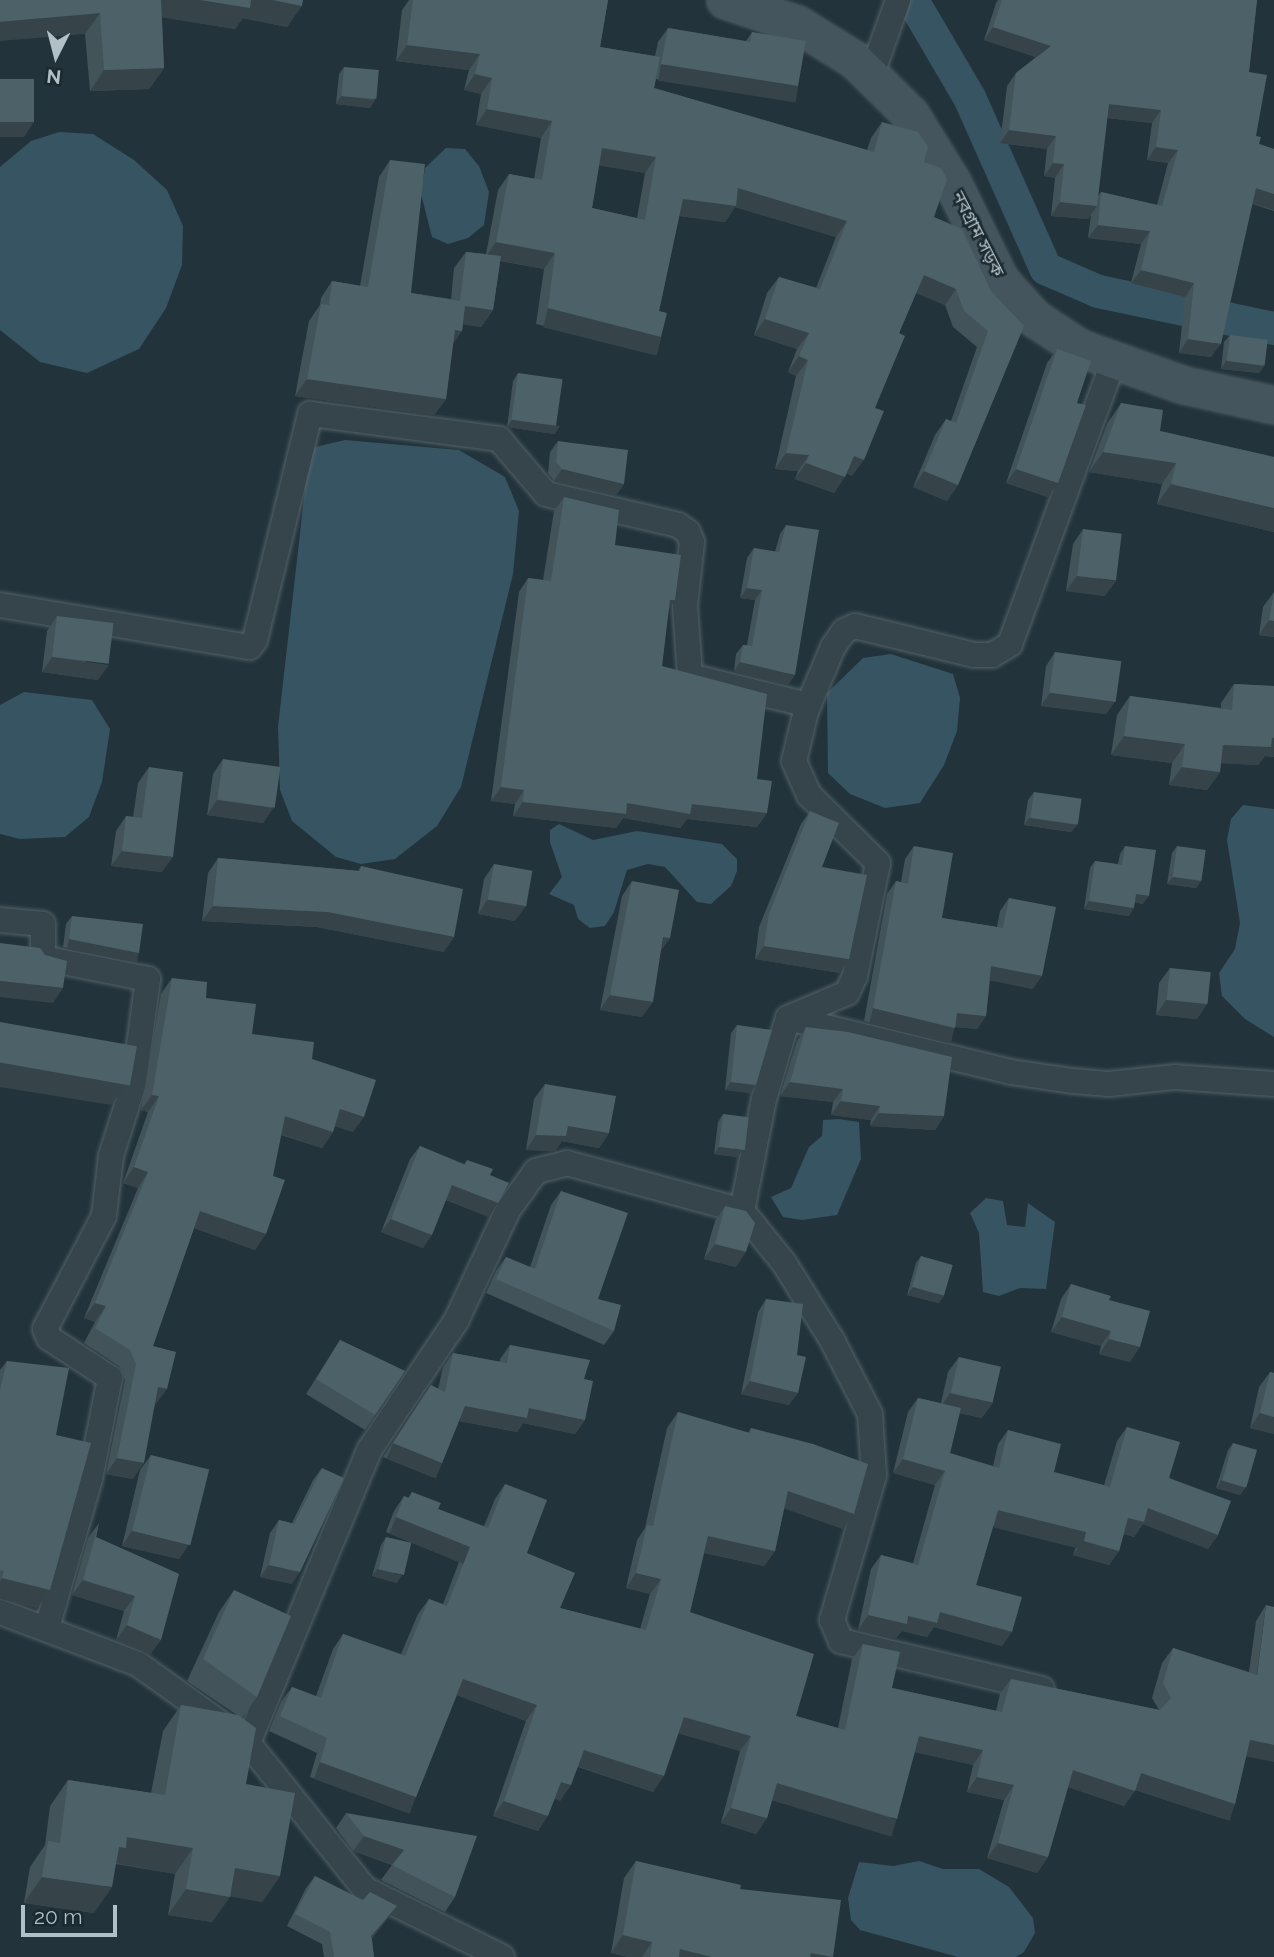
<!DOCTYPE html>
<meta charset="utf-8">
<style>
body{margin:0}
#map{position:relative;width:1274px;height:1957px;overflow:hidden;background:#22333b;font-family:Raleway,"Noto Sans Bengali",sans-serif}
div>[style]{position:absolute}
.water>*{inset:0;background:#365462}
.canal>*{height:33px;margin:-16.5px;padding:0 16.5px;transform-origin:16.5px;border-radius:16.5px;background:#365462}
.roads{filter:drop-shadow(0 0 2px #546269) drop-shadow(0 0 2px #546269)}
.minor>*{height:24px;margin:-12px;padding:0 12px;transform-origin:12px;border-radius:12px;background:#36444b}
.secondary>*{height:35px;margin:-17.5px;padding:0 17.5px;transform-origin:17.5px;border-radius:17.5px;background:#44555e}
.wall>*{inset:0;background:#42535a}
.shaded-wall>*{inset:0;background:#36444a;transform-origin:0 0}
.building>*{inset:0;background:#4d6169;transform-origin:0 0}
span{translate:-50% -50%;white-space:nowrap;text-align:center;line-height:1.15;-webkit-text-stroke:5px #1b2930;paint-order:stroke}
.street-label{font-size:18px;color:#b1bfc7}
.north{position:absolute;left:21px;top:21px;width:70px;height:70px;-webkit-text-stroke:5px #1b2930;paint-order:stroke;rotate:186deg;font-size:19px;font-weight:700;line-height:28px;text-align:center;color:#b1bfc7}
.north::after{content:'';display:block;margin:auto;width:24px;height:32px;background:#b1bfc7;clip-path:polygon(50% 0,100% 100%,50% 72%,0 100%)}
.scale{position:absolute;left:21px;top:1905px;width:96px;height:32px;box-sizing:border-box;border:4px solid #b1bfc7;border-top:0;padding-left:9px;font-size:21px;line-height:24px;white-space:nowrap;color:#b1bfc7;-webkit-text-stroke:5px #1b2930;paint-order:stroke}
</style>
<div id="map">
<div class="water">
<i style="clip-path:polygon(59px 132px,93px 134px,134px 160px,167px 190px,183px 226px,182px 265px,166px 308px,139px 349px,87px 373px,40px 362px,0 330px,0 167px,31px 141px)"></i>
<i style="clip-path:polygon(446px 148px,465px 149px,479px 166px,489px 192px,484px 225px,468px 238px,448px 244px,432px 237px,421px 194px,425px 168px)"></i>
<i style="clip-path:polygon(345px 440px,459px 450px,505px 477px,519px 511px,513px 574px,461px 787px,437px 826px,395px 859px,361px 864px,336px 857px,292px 821px,280px 790px,278px 727px,308px 463px,315px 447px)"></i>
<i style="clip-path:polygon(891px 654px,953px 674px,960px 698px,957px 731px,944px 765px,920px 803px,885px 808px,850px 794px,828px 773px,827px 693px,863px 658px)"></i>
<i style="clip-path:polygon(24px 692px,92px 700px,110px 729px,102px 782px,89px 817px,65px 837px,20px 839px,0 834px,0 705px)"></i>
<i style="clip-path:polygon(1243px 805px,1274px 809px,1274px 1037px,1245px 1019px,1222px 996px,1219px 973px,1235px 949px,1240px 923px,1227px 840px,1231px 819px)"></i>
<i style="clip-path:polygon(559px 824px,593px 840px,637px 831px,722px 844px,737px 859px,737px 871px,731px 886px,711px 904px,697px 902px,665px 867px,648px 864px,627px 870px,614px 912px,605px 926px,590px 928px,578px 919px,574px 905px,549px 894px,562px 877px,550px 842px,550px 830px)"></i>
<i style="clip-path:polygon(839px 1119px,859px 1122px,861px 1159px,837px 1215px,802px 1220px,783px 1217px,771px 1197px,791px 1188px,809px 1147px,822px 1136px,823px 1120px)"></i>
<i style="clip-path:polygon(986px 1198px,1003px 1201px,1007px 1225px,1025px 1227px,1028px 1203px,1055px 1222px,1046px 1289px,1020px 1288px,999px 1296px,983px 1292px,979px 1233px,970px 1213px)"></i>
<i style="clip-path:polygon(919px 1861px,943px 1869px,979px 1869px,1009px 1887px,1033px 1918px,1035px 1933px,1024px 1952px,1016px 1957px,958px 1957px,860px 1930px,851px 1920px,848px 1898px,859px 1862px,893px 1866px)"></i>
</div>
<div class="canal">
<i style="left:912px;top:0;width:113px;rotate:59.6deg"></i>
<i style="left:969px;top:97px;width:187px;rotate:66deg"></i>
<i style="left:1045px;top:268px;width:58px;rotate:23.5deg"></i>
<i style="left:1098px;top:291px;width:180px;rotate:11.9deg"></i>
</div>
<div class="roads">
<div class="minor">
<i style="left:871px;top:76px;width:81px;rotate:-70.4deg"></i>
<i style="left:0;top:605px;width:253px;rotate:9.6deg"></i>
<i style="left:249px;top:647px;width:9px;rotate:-49deg"></i>
<i style="left:255px;top:640px;width:233px;rotate:-76.3deg"></i>
<i style="left:310px;top:414px;width:191px;rotate:7.5deg"></i>
<i style="left:499px;top:439px;width:72px;rotate:49.5deg"></i>
<i style="left:546px;top:494px;width:136px;rotate:13.2deg"></i>
<i style="left:678px;top:525px;width:12px;rotate:35deg"></i>
<i style="left:688px;top:532px;width:11px;rotate:68deg"></i>
<i style="left:692px;top:542px;width:63px;rotate:96.3deg"></i>
<i style="left:685px;top:605px;width:71px;rotate:86deg"></i>
<i style="left:690px;top:676px;width:122px;rotate:13.8deg"></i>
<i style="left:0;top:920px;width:43px;rotate:5.3deg"></i>
<i style="left:43px;top:924px;width:34px;rotate:90deg"></i>
<i style="left:43px;top:958px;width:107px;rotate:11.3deg"></i>
<i style="left:148px;top:979px;width:105px;rotate:97.7deg"></i>
<i style="left:134px;top:1083px;width:77px;rotate:107.5deg"></i>
<i style="left:111px;top:1156px;width:60px;rotate:96.7deg"></i>
<i style="left:104px;top:1216px;width:127px;rotate:117.6deg"></i>
<i style="left:45px;top:1329px;width:10px;rotate:66deg"></i>
<i style="left:49px;top:1338px;width:73px;rotate:33.3deg"></i>
<i style="left:110px;top:1378px;width:103px;rotate:101.2deg"></i>
<i style="left:90px;top:1479px;width:155px;rotate:106.1deg"></i>
<i style="left:788px;top:1018px;width:229px;rotate:13.6deg"></i>
<i style="left:1011px;top:1072px;width:63px;rotate:8.3deg"></i>
<i style="left:1073px;top:1081px;width:36px;rotate:5deg"></i>
<i style="left:1109px;top:1084px;width:65px;rotate:-6.1deg"></i>
<i style="left:1174px;top:1077px;width:100px;rotate:4deg"></i>
<i style="left:0;top:1612px;width:147px;rotate:20.6deg"></i>
<i style="left:138px;top:1664px;width:135px;rotate:35.7deg"></i>
<i style="left:248px;top:1743px;width:187px;rotate:51.3deg"></i>
<i style="left:365px;top:1889px;width:153px;rotate:26.4deg"></i>
<i style="left:1042px;top:1689px;width:207px;rotate:-166.6deg"></i>
<i style="left:841px;top:1641px;width:23px;rotate:-113deg"></i>
<i style="left:832px;top:1620px;width:151px;rotate:-73.8deg"></i>
<i style="left:874px;top:1475px;width:61px;rotate:-93.8deg"></i>
<i style="left:870px;top:1414px;width:83px;rotate:-117.2deg"></i>
<i style="left:832px;top:1340px;width:91px;rotate:-121.9deg"></i>
<i style="left:784px;top:1263px;width:67px;rotate:-128.9deg"></i>
<i style="left:742px;top:1211px;width:114px;rotate:-78.9deg"></i>
<i style="left:764px;top:1099px;width:84px;rotate:-73.5deg"></i>
<i style="left:788px;top:1018px;width:64px;rotate:-23deg"></i>
<i style="left:847px;top:993px;width:19px;rotate:-65deg"></i>
<i style="left:855px;top:976px;width:115px;rotate:-78.5deg"></i>
<i style="left:878px;top:863px;width:97px;rotate:-135.4deg"></i>
<i style="left:809px;top:795px;width:37px;rotate:-114deg"></i>
<i style="left:794px;top:761px;width:51px;rotate:-76.5deg"></i>
<i style="left:806px;top:711px;width:69px;rotate:-67.1deg"></i>
<i style="left:833px;top:647px;width:19px;rotate:-55deg"></i>
<i style="left:844px;top:631px;width:12px;rotate:-24deg"></i>
<i style="left:855px;top:626px;width:122px;rotate:13.7deg"></i>
<i style="left:974px;top:655px;width:18px"></i>
<i style="left:992px;top:655px;width:21px;rotate:-31deg"></i>
<i style="left:1010px;top:644px;width:302px;rotate:-69.9deg"></i>
<i style="left:248px;top:1743px;width:318px;rotate:-67.5deg"></i>
<i style="left:370px;top:1449px;width:154px;rotate:-56.1deg"></i>
<i style="left:456px;top:1321px;width:123px;rotate:-64.9deg"></i>
<i style="left:508px;top:1210px;width:48px;rotate:-54.3deg"></i>
<i style="left:536px;top:1171px;width:32px;rotate:-14deg"></i>
<i style="left:567px;top:1163px;width:181px;rotate:15.3deg"></i>
</div>
<div class="secondary">
<i style="left:725px;top:0;width:76px;rotate:18.4deg"></i>
<i style="left:797px;top:24px;width:68px;rotate:31.8deg"></i>
<i style="left:855px;top:60px;width:77px;rotate:44.5deg"></i>
<i style="left:910px;top:114px;width:80px;rotate:58.3deg"></i>
<i style="left:952px;top:182px;width:109px;rotate:63.9deg"></i>
<i style="left:1000px;top:280px;width:51px;rotate:48.2deg"></i>
<i style="left:1034px;top:318px;width:55px;rotate:33.1deg"></i>
<i style="left:1080px;top:348px;width:110px;rotate:19.6deg"></i>
<i style="left:1184px;top:385px;width:92px;rotate:12.5deg"></i>
</div>
</div>
<div class="wall">
<i style="clip-path:polygon(0 0,303px 0,287px 27px,243px 18px,235px 29px,162px 17px,164px 68px,149px 89px,90px 91px,85px 34px)"></i>
<i style="clip-path:polygon(evenodd,409px 0,608px 0,600px 47px,655px 56px,658px 42px,668px 28px,746px 41px,752px 32px,789px 100px,656px 79px,654px 88px,867px 150px,871px 138px,882px 122px,924px 162px,934px 217px,991px 291px,1024px 326px,958px 485px,947px 501px,913px 487px,935px 435px,946px 419px,951px 421px,977px 347px,953px 327px,945px 305px,916px 293px,899px 333px,852px 476px,847px 473px,834px 493px,795px 479px,798px 471px,775px 469px,796px 376px,788px 372px,797px 349px,754px 335px,767px 293px,779px 277px,816px 288px,836px 237px,735px 207px,725px 222px,679px 216px,659px 311px,661px 337px,650px 353px,536px 324px,544px 269px,500px 261px,493px 310px,481px 327px,463px 324px,462px 331px,453px 343px,446px 399px,434px 415px,295px 396px,309px 321px,320px 305px,321px 298px,332px 281px,360px 286px,379px 177px,390px 160px,411px 293px,451px 299px,454px 268px,466px 252px,486px 254px,498px 190px,509px 174px,534px 179px,541px 138px,476px 125px,481px 94px,464px 90px,469px 70px,396px 61px,402px 10px,409px 0,599px 165px,645px 173px,637px 218px,592px 208px,599px 165px)"></i>
<i style="clip-path:polygon(evenodd,998px 0,1257px 0,1249px 72px,1256px 136px,1259px 144px,1274px 149px,1274px 211px,1252px 204px,1211px 357px,1179px 353px,1185px 297px,1131px 283px,1141px 244px,1088px 238px,1091px 215px,1088px 219px,1051px 216px,1055px 178px,1044px 176px,1047px 149px,1000px 143px,1007px 86px,1016px 73px,1036px 57px,984px 40px,996px 3px,998px 0,1107px 118px,1152px 123px,1147px 160px,1168px 163px,1157px 205px,1101px 192px,1098px 196px,1107px 118px)"></i>
<i style="clip-path:polygon(344px 67px,375px 100px,370px 108px,336px 104px,339px 74px)"></i>
<i style="clip-path:polygon(1230px 335px,1264px 366px,1259px 373px,1221px 369px,1224px 342px)"></i>
<i style="clip-path:polygon(1057px 349px,1077px 403px,1048px 497px,1006px 483px,1047px 363px)"></i>
<i style="clip-path:polygon(518px 373px,555px 434px,507px 427px,513px 381px)"></i>
<i style="clip-path:polygon(1121px 403px,1160px 431px,1274px 457px,1274px 532px,1157px 504px,1162px 484px,1089px 472px,1107px 424px)"></i>
<i style="clip-path:polygon(558px 441px,624px 484px,616px 495px,554px 481px,548px 473px,550px 452px)"></i>
<i style="clip-path:polygon(564px 497px,615px 545px,668px 610px,662px 666px,757px 779px,767px 813px,757px 827px,687px 819px,680px 828px,623px 818px,616px 828px,513px 816px,515px 804px,491px 801px,519px 592px,528px 578px,543px 580px,554px 511px)"></i>
<i style="clip-path:polygon(786px 525px,788px 685px,734px 671px,736px 654px,743px 645px,747px 645px,755px 600px,740px 598px,747px 558px,754px 548px,775px 552px,780px 534px)"></i>
<i style="clip-path:polygon(1083px 529px,1105px 596px,1066px 591px,1073px 544px)"></i>
<i style="clip-path:polygon(1274px 592px,1274px 637px,1259px 635px,1263px 607px)"></i>
<i style="clip-path:polygon(57px 616px,98px 680px,42px 672px,47px 631px)"></i>
<i style="clip-path:polygon(1055px 652px,1115px 701px,1106px 714px,1041px 706px,1046px 666px)"></i>
<i style="clip-path:polygon(1234px 684px,1274px 686px,1274px 757px,1265px 756px,1258px 765px,1221px 763px,1220px 772px,1207px 790px,1169px 785px,1172px 763px,1111px 755px,1117px 715px,1130px 696px,1221px 708px,1221px 703px)"></i>
<i style="clip-path:polygon(223px 759px,273px 808px,263px 823px,207px 815px,213px 774px)"></i>
<i style="clip-path:polygon(149px 767px,162px 872px,111px 866px,116px 831px,126px 816px,133px 817px,138px 783px)"></i>
<i style="clip-path:polygon(1034px 792px,1077px 825px,1071px 832px,1024px 825px,1028px 800px)"></i>
<i style="clip-path:polygon(810px 811px,822px 867px,849px 959px,840px 973px,755px 959px,759px 927px,801px 824px)"></i>
<i style="clip-path:polygon(914px 846px,942px 918px,997px 927px,1000px 911px,1009px 898px,1033px 989px,990px 980px,986px 1016px,977px 1029px,955px 1027px,946px 1041px,864px 1021px,887px 894px,896px 881px,901px 882px,905px 859px)"></i>
<i style="clip-path:polygon(1125px 846px,1143px 904px,1135px 902px,1129px 916px,1084px 909px,1090px 868px,1095px 861px,1118px 864px,1120px 854px)"></i>
<i style="clip-path:polygon(1177px 846px,1201px 881px,1196px 888px,1167px 884px,1172px 853px)"></i>
<i style="clip-path:polygon(218px 858px,358px 871px,361px 866px,444px 952px,317px 927px,202px 921px,208px 873px)"></i>
<i style="clip-path:polygon(494px 864px,515px 921px,478px 914px,484px 879px)"></i>
<i style="clip-path:polygon(632px 881px,670px 938px,661px 950px,642px 1017px,600px 1010px,622px 896px)"></i>
<i style="clip-path:polygon(72px 916px,139px 953px,134px 961px,63px 947px,66px 924px)"></i>
<i style="clip-path:polygon(1170px 968px,1207px 1004px,1197px 1019px,1156px 1015px,1159px 983px)"></i>
<i style="clip-path:polygon(172px 978px,206px 998px,252px 1034px,312px 1059px,353px 1132px,335px 1126px,333px 1132px,322px 1148px,281px 1135px,255px 1250px,194px 1228px,153px 1346px,156px 1404px,155px 1404px,133px 1479px,106px 1474px,125px 1380px,119px 1366px,84px 1343px,95px 1322px,84px 1318px,138px 1188px,123px 1183px,148px 1112px,141px 1110px,161px 994px)"></i>
<i style="clip-path:polygon(737px 1025px,756px 1085px,750px 1093px,725px 1090px,731px 1033px)"></i>
<i style="clip-path:polygon(806px 1027px,944px 1116px,935px 1130px,870px 1126px,871px 1120px,831px 1115px,833px 1102px,780px 1096px,797px 1041px)"></i>
<i style="clip-path:polygon(545px 1084px,609px 1133px,599px 1148px,562px 1141px,555px 1151px,526px 1150px,534px 1099px)"></i>
<i style="clip-path:polygon(723px 1114px,737px 1157px,714px 1154px,718px 1122px)"></i>
<i style="clip-path:polygon(420px 1146px,464px 1164px,467px 1160px,490px 1175px,489px 1217px,446px 1200px,423px 1248px,381px 1232px,410px 1159px)"></i>
<i style="clip-path:polygon(561px 1191px,598px 1299px,614px 1331px,604px 1345px,486px 1293px,496px 1271px,506px 1257px,530px 1267px,551px 1205px)"></i>
<i style="clip-path:polygon(725px 1206px,736px 1267px,704px 1259px,715px 1221px)"></i>
<i style="clip-path:polygon(921px 1256px,939px 1303px,907px 1295px,916px 1263px)"></i>
<i style="clip-path:polygon(1071px 1284px,1109px 1300px,1130px 1362px,1099px 1354px,1101px 1346px,1051px 1332px,1061px 1299px)"></i>
<i style="clip-path:polygon(766px 1299px,789px 1405px,741px 1394px,758px 1312px)"></i>
<i style="clip-path:polygon(340px 1340px,405px 1371px,365px 1430px,306px 1394px)"></i>
<i style="clip-path:polygon(510px 1345px,584px 1379px,585px 1420px,575px 1434px,523px 1423px,517px 1432px,459px 1421px,442px 1463px,432px 1477px,383px 1457px,431px 1385px,438px 1389px,443px 1367px,453px 1353px,500px 1362px,500px 1359px)"></i>
<i style="clip-path:polygon(959px 1357px,982px 1418px,959px 1413px,949px 1455px,993px 1466px,998px 1444px,1008px 1430px,1054px 1472px,1104px 1485px,1117px 1441px,1127px 1427px,1218px 1535px,1208px 1549px,1143px 1524px,1134px 1537px,1124px 1534px,1119px 1551px,1109px 1565px,1073px 1555px,1076px 1547px,993px 1526px,976px 1585px,1002px 1646px,934px 1627px,927px 1637px,902px 1631px,896px 1638px,858px 1630px,871px 1569px,881px 1555px,913px 1563px,935px 1485px,893px 1473px,908px 1412px,918px 1398px,941px 1403px,948px 1372px)"></i>
<i style="clip-path:polygon(7px 1361px,37px 1608px,0 1599px,0 1370px)"></i>
<i style="clip-path:polygon(1270px 1372px,1274px 1373px,1274px 1434px,1250px 1428px,1259px 1387px)"></i>
<i style="clip-path:polygon(678px 1412px,748px 1433px,751px 1428px,843px 1529px,784px 1508px,775px 1551px,764px 1566px,704px 1553px,690px 1612px,796px 1716px,838px 1728px,852px 1659px,863px 1644px,892px 1688px,996px 1711px,1000px 1694px,1011px 1679px,1159px 1710px,1152px 1698px,1162px 1663px,1173px 1648px,1249px 1672px,1256px 1621px,1266px 1605px,1246px 1756px,1235px 1804px,1224px 1819px,1135px 1790px,1124px 1806px,1068px 1787px,1048px 1857px,1037px 1873px,987px 1858px,1004px 1800px,967px 1792px,973px 1765px,915px 1752px,886px 1834px,772px 1800px,767px 1818px,756px 1834px,721px 1823px,740px 1751px,678px 1733px,653px 1792px,578px 1767px,560px 1801px,555px 1798px,538px 1831px,493px 1816px,526px 1721px,457px 1695px,416px 1797px,405px 1812px,310px 1777px,317px 1753px,269px 1731px,281px 1702px,292px 1687px,316px 1696px,333px 1649px,343px 1634px,401px 1654px,418px 1614px,429px 1599px,443px 1604px,459px 1562px,386px 1532px,394px 1511px,404px 1496px,408px 1498px,412px 1492px,438px 1509px,484px 1526px,495px 1499px,505px 1484px,527px 1553px,560px 1608px,640px 1629px,650px 1594px,626px 1588px,637px 1540px,645px 1528px,667px 1428px)"></i>
<i style="clip-path:polygon(1233px 1443px,1245px 1488px,1240px 1495px,1216px 1488px,1228px 1450px)"></i>
<i style="clip-path:polygon(151px 1455px,189px 1544px,179px 1559px,122px 1546px,140px 1470px)"></i>
<i style="clip-path:polygon(322px 1468px,292px 1584px,260px 1577px,270px 1533px,279px 1520px,292px 1523px,313px 1480px)"></i>
<i style="clip-path:polygon(99px 1523px,96px 1537px,179px 1574px,150px 1655px,116px 1640px,124px 1611px,72px 1595px,88px 1538px)"></i>
<i style="clip-path:polygon(386px 1537px,397px 1583px,372px 1576px,381px 1545px)"></i>
<i style="clip-path:polygon(234px 1590px,257px 1697px,242px 1718px,246px 1784px,280px 1876px,262px 1902px,230px 1896px,212px 1922px,168px 1915px,175px 1874px,116px 1864px,94px 1913px,24px 1903px,30px 1867px,45px 1845px,50px 1806px,68px 1780px,151px 1793px,163px 1731px,181px 1705px,237px 1715px,187px 1681px,219px 1612px)"></i>
<i style="clip-path:polygon(346px 1813px,455px 1897px,445px 1912px,381px 1880px,392px 1865px,353px 1851px,336px 1828px)"></i>
<i style="clip-path:polygon(636px 1861px,740px 1889px,832px 1957px,629px 1957px,611px 1953px,624px 1878px)"></i>
<i style="clip-path:polygon(315px 1876px,389px 1917px,372px 1938px,374px 1957px,324px 1957px,322px 1944px,287px 1926px,306px 1888px)"></i>
</div>
<div class="shaded-wall">
<i style="clip-path:polygon(157px 0,273px 0,302px 6px,287px 27px,243px 18px,235px 29px,147px 15px)"></i>
<i style="clip-path:polygon(100px 13px,85px 34px,0 41px,0 22px)"></i>
<i style="clip-path:polygon(993px 27px,1051px 46px,1041px 59px,984px 40px)"></i>
<i style="clip-path:polygon(407px 45px,480px 54px,469px 70px,396px 61px)"></i>
<i style="left:661px;top:64px;width:139px;height:17px;rotate:9deg"></i>
<i style="clip-path:polygon(164px 68px,149px 89px,90px 91px,104px 70px)"></i>
<i style="clip-path:polygon(475px 74px,492px 78px,481px 94px,464px 90px)"></i>
<i style="clip-path:polygon(341px 96px,375px 100px,370px 108px,336px 104px)"></i>
<i style="clip-path:polygon(1109px 104px,1161px 110px,1152px 123px,1099px 117px)"></i>
<i style="clip-path:polygon(487px 109px,552px 121px,541px 138px,476px 125px)"></i>
<i style="clip-path:polygon(0 122px,34px 122px,24px 137px,0 137px)"></i>
<i style="clip-path:polygon(1009px 130px,1056px 136px,1047px 149px,1000px 143px)"></i>
<i style="clip-path:polygon(1156px 147px,1178px 150px,1168px 163px,1147px 160px)"></i>
<i style="clip-path:polygon(602px 148px,656px 157px,645px 173px,590px 164px)"></i>
<i style="clip-path:polygon(1053px 163px,1064px 164px,1055px 178px,1044px 176px)"></i>
<i style="clip-path:polygon(738px 188px,847px 221px,836px 237px,735px 207px,725px 222px,672px 215px,683px 199px)"></i>
<i style="clip-path:polygon(1256px 188px,1274px 194px,1274px 210px,1246px 202px)"></i>
<i style="clip-path:polygon(1060px 202px,1097px 206px,1088px 219px,1051px 216px)"></i>
<i style="clip-path:polygon(1098px 225px,1150px 231px,1141px 244px,1088px 238px)"></i>
<i style="clip-path:polygon(496px 242px,555px 253px,544px 269px,485px 258px)"></i>
<i style="clip-path:polygon(1141px 270px,1194px 283px,1185px 297px,1131px 283px)"></i>
<i style="clip-path:polygon(924px 275px,956px 289px,945px 305px,912px 291px)"></i>
<i style="clip-path:polygon(465px 306px,493px 310px,481px 327px,453px 323px)"></i>
<i style="left:548px;top:308px;width:117px;height:20px;rotate:14deg"></i>
<i style="clip-path:polygon(765px 319px,809px 333px,797px 349px,754px 335px)"></i>
<i style="clip-path:polygon(455px 330px,462px 331px,450px 348px)"></i>
<i style="clip-path:polygon(1188px 339px,1221px 344px,1211px 357px,1179px 353px)"></i>
<i style="clip-path:polygon(799px 356px,808px 360px,796px 376px,788px 372px)"></i>
<i style="clip-path:polygon(1226px 361px,1264px 366px,1259px 373px,1221px 369px)"></i>
<i style="clip-path:polygon(307px 379px,446px 399px,434px 415px,295px 396px)"></i>
<i style="clip-path:polygon(512px 420px,560px 426px,555px 434px,507px 427px)"></i>
<i style="clip-path:polygon(1103px 452px,1176px 463px,1162px 484px,1089px 472px)"></i>
<i style="clip-path:polygon(786px 453px,809px 455px,798px 471px,775px 469px)"></i>
<i style="clip-path:polygon(854px 456px,864px 460px,852px 476px,843px 472px)"></i>
<i style="clip-path:polygon(806px 463px,845px 477px,834px 493px,795px 479px)"></i>
<i style="clip-path:polygon(562px 469px,624px 484px,616px 495px,554px 481px)"></i>
<i style="clip-path:polygon(1016px 469px,1058px 483px,1048px 497px,1006px 483px)"></i>
<i style="clip-path:polygon(924px 471px,958px 485px,947px 501px,913px 487px)"></i>
<i style="clip-path:polygon(1171px 484px,1274px 508px,1274px 532px,1157px 504px)"></i>
<i style="clip-path:polygon(1077px 576px,1116px 581px,1105px 596px,1066px 591px)"></i>
<i style="clip-path:polygon(747px 588px,762px 590px,755px 600px,740px 598px)"></i>
<i style="clip-path:polygon(670px 600px,675px 600px,666px 614px)"></i>
<i style="clip-path:polygon(1269px 620px,1274px 621px,1274px 637px,1259px 635px)"></i>
<i style="clip-path:polygon(52px 657px,109px 665px,98px 680px,42px 672px)"></i>
<i style="clip-path:polygon(740px 662px,795px 675px,788px 685px,734px 671px)"></i>
<i style="clip-path:polygon(1050px 693px,1115px 701px,1106px 714px,1041px 706px)"></i>
<i style="clip-path:polygon(1124px 736px,1185px 744px,1172px 763px,1111px 755px)"></i>
<i style="clip-path:polygon(1274px 738px,1274px 757px,1265px 756px,1258px 765px,1210px 763px,1223px 745px)"></i>
<i style="clip-path:polygon(1182px 767px,1220px 772px,1207px 790px,1169px 785px)"></i>
<i style="clip-path:polygon(501px 787px,524px 790px,515px 804px,491px 801px)"></i>
<i style="clip-path:polygon(217px 800px,273px 808px,263px 823px,207px 815px)"></i>
<i style="clip-path:polygon(523px 802px,692px 804px,767px 813px,757px 827px,687px 819px,680px 828px,623px 818px,616px 828px,513px 816px)"></i>
<i style="clip-path:polygon(1029px 818px,1077px 825px,1071px 832px,1024px 825px)"></i>
<i style="clip-path:polygon(122px 851px,173px 857px,162px 872px,111px 866px)"></i>
<i style="clip-path:polygon(1173px 877px,1201px 881px,1196px 888px,1167px 884px)"></i>
<i style="clip-path:polygon(1136px 894px,1149px 896px,1143px 904px,1131px 902px)"></i>
<i style="clip-path:polygon(488px 899px,526px 906px,515px 921px,478px 914px)"></i>
<i style="clip-path:polygon(1089px 901px,1134px 908px,1129px 916px,1084px 909px)"></i>
<i style="clip-path:polygon(213px 906px,328px 912px,454px 937px,444px 952px,317px 927px,202px 921px)"></i>
<i style="clip-path:polygon(663px 937px,670px 938px,659px 953px)"></i>
<i style="left:69px;top:939px;width:71px;height:10px;rotate:11deg"></i>
<i style="clip-path:polygon(764px 946px,849px 959px,840px 973px,755px 959px)"></i>
<i style="clip-path:polygon(991px 966px,1042px 976px,1033px 989px,982px 979px)"></i>
<i style="clip-path:polygon(0 981px,63px 988px,53px 1003px,0 997px)"></i>
<i style="clip-path:polygon(610px 995px,653px 1002px,642px 1017px,600px 1010px)"></i>
<i style="clip-path:polygon(1166px 1000px,1207px 1004px,1197px 1019px,1156px 1015px)"></i>
<i style="left:873px;top:1008px;width:84px;height:16px;rotate:14deg"></i>
<i style="clip-path:polygon(957px 1013px,986px 1016px,977px 1029px,948px 1026px)"></i>
<i style="clip-path:polygon(0 1062px,127px 1083px,111px 1105px,0 1087px)"></i>
<i style="clip-path:polygon(731px 1082px,756px 1085px,750px 1093px,725px 1090px)"></i>
<i style="clip-path:polygon(790px 1082px,843px 1089px,833px 1102px,780px 1096px)"></i>
<i style="clip-path:polygon(152px 1095px,159px 1096px,148px 1112px,141px 1110px)"></i>
<i style="clip-path:polygon(841px 1101px,880px 1106px,871px 1120px,831px 1115px)"></i>
<i style="clip-path:polygon(340px 1109px,364px 1117px,353px 1132px,330px 1125px)"></i>
<i style="clip-path:polygon(879px 1113px,944px 1116px,935px 1130px,870px 1126px)"></i>
<i style="clip-path:polygon(285px 1116px,333px 1132px,322px 1148px,274px 1132px)"></i>
<i style="clip-path:polygon(568px 1126px,609px 1133px,599px 1148px,562px 1141px,555px 1151px,526px 1150px,536px 1135px)"></i>
<i style="clip-path:polygon(719px 1147px,743px 1150px,737px 1157px,714px 1154px)"></i>
<i style="clip-path:polygon(134px 1167px,148px 1172px,138px 1188px,123px 1183px)"></i>
<i style="clip-path:polygon(452px 1185px,498px 1203px,489px 1217px,442px 1198px)"></i>
<i style="clip-path:polygon(200px 1211px,266px 1234px,255px 1250px,189px 1226px)"></i>
<i style="clip-path:polygon(391px 1219px,432px 1235px,423px 1248px,381px 1232px)"></i>
<i style="clip-path:polygon(715px 1244px,746px 1252px,736px 1267px,704px 1259px)"></i>
<i style="clip-path:polygon(913px 1287px,944px 1296px,939px 1303px,907px 1295px)"></i>
<i style="clip-path:polygon(95px 1303px,106px 1306px,95px 1322px,84px 1318px)"></i>
<i style="clip-path:polygon(1062px 1317px,1111px 1331px,1101px 1346px,1051px 1332px)"></i>
<i style="clip-path:polygon(1109px 1339px,1140px 1347px,1130px 1362px,1099px 1354px)"></i>
<i style="clip-path:polygon(750px 1381px,798px 1393px,789px 1405px,741px 1394px)"></i>
<i style="clip-path:polygon(158px 1387px,167px 1389px,156px 1404px,147px 1402px)"></i>
<i style="clip-path:polygon(950px 1393px,993px 1403px,982px 1418px,940px 1408px)"></i>
<i style="clip-path:polygon(465px 1406px,529px 1408px,585px 1420px,575px 1434px,523px 1423px,517px 1432px,455px 1420px)"></i>
<i style="clip-path:polygon(1260px 1413px,1274px 1417px,1274px 1434px,1250px 1428px)"></i>
<i style="left:393px;top:1443px;width:53px;height:17px;rotate:22deg"></i>
<i style="clip-path:polygon(117px 1458px,144px 1463px,133px 1479px,106px 1474px)"></i>
<i style="clip-path:polygon(903px 1459px,945px 1471px,935px 1485px,893px 1473px)"></i>
<i style="clip-path:polygon(1221px 1480px,1245px 1488px,1240px 1495px,1216px 1488px)"></i>
<i style="clip-path:polygon(788px 1491px,854px 1514px,843px 1529px,777px 1506px)"></i>
<i style="clip-path:polygon(1148px 1508px,1218px 1535px,1208px 1549px,1143px 1524px,1134px 1537px,1118px 1533px,1128px 1518px)"></i>
<i style="left:998px;top:1510px;width:91px;height:18px;rotate:14deg"></i>
<i style="left:396px;top:1517px;width:80px;height:18px;rotate:22deg"></i>
<i style="clip-path:polygon(132px 1531px,189px 1544px,179px 1559px,122px 1546px)"></i>
<i style="clip-path:polygon(708px 1536px,775px 1551px,764px 1566px,697px 1551px)"></i>
<i style="clip-path:polygon(1084px 1541px,1119px 1551px,1109px 1565px,1073px 1555px)"></i>
<i style="clip-path:polygon(269px 1565px,300px 1572px,292px 1584px,260px 1577px)"></i>
<i style="clip-path:polygon(377px 1569px,402px 1575px,397px 1583px,372px 1576px)"></i>
<i style="clip-path:polygon(636px 1573px,661px 1579px,650px 1594px,626px 1588px)"></i>
<i style="clip-path:polygon(2px 1578px,50px 1590px,37px 1608px,0 1599px,0 1581px)"></i>
<i style="clip-path:polygon(83px 1580px,135px 1596px,124px 1611px,72px 1595px)"></i>
<i style="clip-path:polygon(940px 1612px,1012px 1632px,1002px 1646px,934px 1627px,927px 1637px,902px 1631px,896px 1638px,858px 1630px,868px 1615px,908px 1616px)"></i>
<i style="clip-path:polygon(127px 1625px,161px 1640px,150px 1655px,116px 1640px)"></i>
<i style="clip-path:polygon(463px 1679px,537px 1705px,526px 1721px,453px 1694px)"></i>
<i style="clip-path:polygon(684px 1717px,751px 1736px,740px 1751px,673px 1732px)"></i>
<i style="clip-path:polygon(919px 1736px,983px 1750px,973px 1765px,909px 1751px)"></i>
<i style="clip-path:polygon(1250px 1740px,1274px 1745px,1274px 1762px,1239px 1755px)"></i>
<i style="clip-path:polygon(584px 1750px,664px 1776px,653px 1792px,574px 1765px)"></i>
<i style="left:320px;top:1762px;width:102px;height:18px;rotate:20deg"></i>
<i style="clip-path:polygon(1073px 1770px,1135px 1791px,1124px 1806px,1063px 1785px)"></i>
<i style="left:1141px;top:1773px;width:99px;height:18px;rotate:18deg"></i>
<i style="clip-path:polygon(977px 1777px,1014px 1785px,1004px 1800px,967px 1792px)"></i>
<i style="clip-path:polygon(561px 1782px,571px 1785px,560px 1801px,550px 1797px)"></i>
<i style="left:777px;top:1783px;width:125px;height:18px;rotate:17deg"></i>
<i style="clip-path:polygon(504px 1801px,548px 1816px,538px 1831px,493px 1816px)"></i>
<i style="clip-path:polygon(731px 1808px,767px 1818px,756px 1834px,721px 1823px)"></i>
<i style="clip-path:polygon(364px 1836px,404px 1850px,394px 1865px,353px 1851px)"></i>
<i style="clip-path:polygon(127px 1837px,193px 1848px,175px 1874px,115px 1863px,119px 1847px)"></i>
<i style="clip-path:polygon(998px 1843px,1048px 1857px,1037px 1873px,987px 1858px)"></i>
<i style="clip-path:polygon(235px 1868px,280px 1876px,262px 1902px,217px 1894px)"></i>
<i style="clip-path:polygon(42px 1877px,112px 1887px,94px 1913px,24px 1903px)"></i>
<i style="clip-path:polygon(186px 1889px,230px 1897px,212px 1922px,168px 1915px)"></i>
<i style="clip-path:polygon(397px 1906px,389px 1917px,363px 1948px,371px 1936px)"></i>
<i style="clip-path:polygon(623px 1935px,652px 1942px,642px 1957px,629px 1957px,611px 1953px)"></i>
<i style="clip-path:polygon(680px 1949px,712px 1957px,674px 1957px)"></i>
<i style="clip-path:polygon(811px 1953px,832px 1957px,808px 1957px)"></i>
</div>
<div class="building">
<i style="clip-path:polygon(0 0,161px 0,164px 68px,104px 70px,100px 13px,0 22px)"></i>
<i style="clip-path:polygon(200px 0,251px 0,250px 8px)"></i>
<i style="clip-path:polygon(273px 0,303px 0,302px 6px)"></i>
<i style="clip-path:polygon(evenodd,413px 0,608px 0,600px 47px,660px 57px,654px 88px,874px 152px,882px 122px,918px 132px,928px 147px,924px 162px,941px 168px,947px 179px,934px 217px,962px 229px,991px 291px,1024px 326px,958px 485px,924px 471px,946px 419px,956px 423px,988px 331px,964px 311px,956px 289px,924px 275px,899px 333px,905px 336px,875px 408px,884px 411px,864px 460px,854px 456px,845px 477px,806px 463px,809px 455px,786px 453px,808px 360px,799px 356px,809px 333px,765px 319px,779px 277px,820px 289px,847px 221px,738px 188px,736px 206px,683px 199px,659px 311px,667px 313px,661px 337px,548px 308px,555px 253px,496px 242px,509px 174px,542px 180px,552px 121px,487px 109px,492px 78px,475px 74px,480px 54px,407px 45px,413px 0,602px 148px,656px 157px,645px 220px,592px 208px,602px 148px)"></i>
<i style="clip-path:polygon(1002px 0,1257px 0,1249px 72px,1267px 75px,1256px 136px,1261px 137px,1259px 144px,1274px 149px,1274px 194px,1256px 188px,1221px 344px,1188px 339px,1194px 283px,1141px 270px,1150px 231px,1098px 225px,1101px 192px,1162px 206px,1178px 150px,1156px 147px,1161px 110px,1109px 104px,1097px 206px,1060px 202px,1064px 164px,1053px 163px,1056px 136px,1009px 130px,1016px 73px,1051px 46px,993px 27px)"></i>
<i style="clip-path:polygon(668px 28px,750px 42px,752px 32px,806px 41px,798px 86px,661px 64px)"></i>
<i style="left:344px;top:67px;width:35px;height:29px;rotate:5deg"></i>
<i style="left:0;top:79px;width:34px;height:43px"></i>
<i style="clip-path:polygon(390px 160px,425px 164px,411px 293px,460px 301px,466px 252px,501px 256px,493px 310px,465px 306px,462px 331px,455px 330px,446px 399px,307px 379px,321px 304px,329px 305px,332px 281px,368px 287px)"></i>
<i style="left:1230px;top:335px;width:38px;height:26px;rotate:7deg"></i>
<i style="clip-path:polygon(1057px 349px,1091px 361px,1077px 403px,1086px 405px,1058px 483px,1016px 469px)"></i>
<i style="left:518px;top:373px;width:45px;height:47px;rotate:8deg"></i>
<i style="clip-path:polygon(1121px 403px,1163px 410px,1160px 431px,1274px 457px,1274px 508px,1171px 484px,1176px 463px,1103px 452px)"></i>
<i style="clip-path:polygon(558px 441px,628px 450px,624px 484px,562px 469px,556px 462px)"></i>
<i style="clip-path:polygon(564px 497px,619px 510px,615px 545px,681px 555px,675px 600px,670px 600px,662px 666px,767px 694px,757px 779px,772px 781px,767px 813px,692px 804px,690px 814px,627px 803px,626px 814px,523px 802px,524px 790px,501px 787px,528px 578px,551px 581px)"></i>
<i style="clip-path:polygon(786px 525px,819px 530px,795px 675px,740px 662px,743px 645px,752px 646px,762px 590px,747px 588px,754px 548px,779px 552px)"></i>
<i style="left:1083px;top:529px;width:39px;height:47px;rotate:7deg"></i>
<i style="clip-path:polygon(1274px 592px,1274px 621px,1269px 620px)"></i>
<i style="left:57px;top:616px;width:57px;height:41px;rotate:7deg"></i>
<i style="left:1055px;top:652px;width:67px;height:41px;rotate:8deg"></i>
<i style="clip-path:polygon(1234px 684px,1274px 686px,1274px 738px,1272px 737px,1271px 747px,1223px 745px,1220px 772px,1182px 767px,1185px 744px,1124px 736px,1130px 696px,1232px 710px)"></i>
<i style="left:223px;top:759px;width:58px;height:41px;rotate:8deg"></i>
<i style="clip-path:polygon(149px 767px,183px 772px,173px 857px,122px 851px,126px 816px,142px 818px)"></i>
<i style="left:1034px;top:792px;width:48px;height:26px;rotate:8deg"></i>
<i style="clip-path:polygon(810px 811px,839px 823px,822px 867px,867px 875px,849px 959px,764px 946px,769px 914px)"></i>
<i style="clip-path:polygon(914px 846px,953px 853px,942px 918px,1003px 928px,1009px 898px,1056px 907px,1042px 976px,991px 966px,986px 1016px,957px 1013px,955px 1028px,873px 1008px,896px 881px,908px 884px)"></i>
<i style="clip-path:polygon(1125px 846px,1156px 850px,1149px 896px,1136px 894px,1134px 908px,1089px 901px,1095px 861px,1122px 865px)"></i>
<i style="left:1177px;top:846px;width:29px;height:31px;rotate:8deg"></i>
<i style="clip-path:polygon(218px 858px,360px 871px,361px 866px,463px 889px,454px 937px,328px 912px,213px 906px)"></i>
<i style="left:494px;top:864px;width:39px;height:36px;rotate:10deg"></i>
<i style="clip-path:polygon(632px 881px,679px 890px,670px 938px,663px 937px,653px 1002px,610px 995px)"></i>
<i style="clip-path:polygon(72px 916px,143px 924px,139px 953px,69px 939px)"></i>
<i style="clip-path:polygon(0 943px,40px 948px,45px 955px,67px 961px,63px 988px,0 981px)"></i>
<i style="left:1170px;top:968px;width:41px;height:32px;rotate:6deg"></i>
<i style="clip-path:polygon(172px 978px,207px 982px,206px 998px,256px 1004px,252px 1034px,314px 1042px,312px 1059px,376px 1080px,364px 1117px,340px 1109px,333px 1132px,285px 1116px,273px 1176px,285px 1180px,266px 1234px,200px 1211px,153px 1346px,176px 1352px,167px 1389px,158px 1387px,144px 1463px,117px 1458px,136px 1364px,130px 1350px,95px 1328px,106px 1306px,95px 1303px,148px 1172px,134px 1167px,159px 1096px,152px 1095px)"></i>
<i style="left:0;top:1022px;width:139px;height:40px;rotate:10deg"></i>
<i style="clip-path:polygon(737px 1025px,772px 1030px,756px 1085px,731px 1082px)"></i>
<i style="clip-path:polygon(806px 1027px,848px 1032px,952px 1057px,944px 1116px,879px 1113px,880px 1106px,841px 1101px,843px 1089px,790px 1082px)"></i>
<i style="clip-path:polygon(545px 1084px,616px 1096px,609px 1133px,568px 1126px,566px 1136px,536px 1135px)"></i>
<i style="left:723px;top:1114px;width:26px;height:33px;rotate:7deg"></i>
<i style="clip-path:polygon(420px 1146px,465px 1165px,467px 1160px,493px 1169px,490px 1175px,509px 1183px,498px 1203px,452px 1185px,432px 1235px,391px 1219px)"></i>
<i style="clip-path:polygon(561px 1191px,628px 1213px,598px 1299px,621px 1305px,614px 1331px,496px 1279px,506px 1257px,535px 1269px)"></i>
<i style="clip-path:polygon(725px 1206px,746px 1211px,755px 1223px,746px 1252px,715px 1244px)"></i>
<i style="left:921px;top:1256px;width:33px;height:32px;rotate:16deg"></i>
<i style="clip-path:polygon(1071px 1284px,1111px 1296px,1109px 1300px,1150px 1311px,1140px 1347px,1109px 1339px,1111px 1331px,1062px 1317px)"></i>
<i style="clip-path:polygon(766px 1299px,803px 1304px,797px 1355px,806px 1357px,798px 1393px,750px 1381px)"></i>
<i style="clip-path:polygon(340px 1340px,405px 1371px,375px 1415px,316px 1379px)"></i>
<i style="clip-path:polygon(510px 1345px,590px 1360px,584px 1379px,593px 1381px,585px 1420px,529px 1408px,527px 1418px,465px 1406px,442px 1463px,393px 1443px,431px 1385px,445px 1392px,453px 1353px,507px 1363px)"></i>
<i style="left:959px;top:1357px;width:43px;height:37px;rotate:13deg"></i>
<i style="clip-path:polygon(7px 1361px,69px 1368px,56px 1435px,91px 1443px,50px 1590px,2px 1578px,4px 1571px,0 1570px,0 1390px)"></i>
<i style="clip-path:polygon(1270px 1372px,1274px 1373px,1274px 1417px,1260px 1413px)"></i>
<i style="clip-path:polygon(918px 1398px,961px 1408px,947px 1466px,950px 1453px,999px 1468px,1008px 1430px,1061px 1444px,1054px 1472px,1110px 1487px,1127px 1427px,1180px 1442px,1169px 1478px,1231px 1501px,1218px 1535px,1148px 1508px,1144px 1522px,1128px 1518px,1119px 1551px,1084px 1541px,1086px 1532px,998px 1510px,976px 1585px,1022px 1597px,1012px 1632px,940px 1612px,937px 1623px,908px 1616px,907px 1624px,868px 1615px,881px 1555px,918px 1565px,945px 1471px,903px 1459px)"></i>
<i style="clip-path:polygon(678px 1412px,750px 1433px,751px 1428px,813px 1444px,868px 1464px,854px 1514px,788px 1491px,775px 1551px,708px 1536px,690px 1612px,814px 1654px,796px 1716px,845px 1730px,863px 1644px,900px 1652px,892px 1688px,1002px 1712px,1011px 1679px,1160px 1710px,1171px 1698px,1163px 1683px,1173px 1648px,1257px 1675px,1266px 1605px,1274px 1607px,1274px 1745px,1250px 1740px,1235px 1804px,1141px 1773px,1135px 1791px,1073px 1770px,1048px 1857px,998px 1843px,1014px 1785px,977px 1777px,983px 1750px,919px 1736px,897px 1819px,777px 1783px,767px 1818px,731px 1808px,751px 1736px,684px 1717px,664px 1776px,584px 1750px,571px 1785px,561px 1782px,548px 1816px,504px 1801px,537px 1705px,463px 1679px,416px 1797px,320px 1762px,327px 1738px,280px 1716px,292px 1687px,321px 1698px,343px 1634px,405px 1656px,429px 1599px,447px 1606px,470px 1547px,396px 1517px,404px 1496px,409px 1498px,412px 1492px,441px 1503px,438px 1509px,488px 1528px,505px 1484px,547px 1500px,527px 1553px,575px 1573px,560px 1608px,646px 1630px,661px 1579px,636px 1573px,647px 1525px,653px 1526px)"></i>
<i style="left:1233px;top:1443px;width:25px;height:39px;rotate:16deg"></i>
<i style="left:151px;top:1455px;width:60px;height:78px;rotate:14deg"></i>
<i style="clip-path:polygon(322px 1468px,344px 1478px,300px 1572px,269px 1565px,279px 1520px,294px 1524px)"></i>
<i style="clip-path:polygon(99px 1523px,96px 1537px,179px 1574px,161px 1640px,127px 1625px,135px 1596px,83px 1580px)"></i>
<i style="left:386px;top:1537px;width:26px;height:33px;rotate:13deg"></i>
<i style="clip-path:polygon(234px 1590px,291px 1616px,257px 1697px,203px 1659px)"></i>
<i style="clip-path:polygon(181px 1705px,238px 1715px,256px 1728px,246px 1784px,295px 1793px,280px 1876px,235px 1868px,230px 1897px,186px 1889px,193px 1848px,127px 1837px,126px 1848px,119px 1847px,112px 1887px,42px 1877px,48px 1841px,60px 1843px,68px 1780px,165px 1795px)"></i>
<i style="clip-path:polygon(346px 1813px,477px 1836px,455px 1897px,392px 1865px,404px 1850px,364px 1836px)"></i>
<i style="clip-path:polygon(636px 1861px,741px 1885px,740px 1889px,841px 1900px,833px 1957px,811px 1953px,810px 1957px,712px 1957px,680px 1949px,679px 1957px,650px 1957px,652px 1942px,623px 1935px)"></i>
<i style="clip-path:polygon(315px 1876px,363px 1900px,370px 1892px,397px 1906px,371px 1936px,374px 1957px,334px 1957px,330px 1932px,295px 1914px)"></i>
</div>
<div class="street-label">
<span style="left:978px;top:234px;rotate:63deg">নবগ্রাম সড়ক</span>
</div>
<div class="north">N</div>
<div class="scale">20 m</div>
</div>
